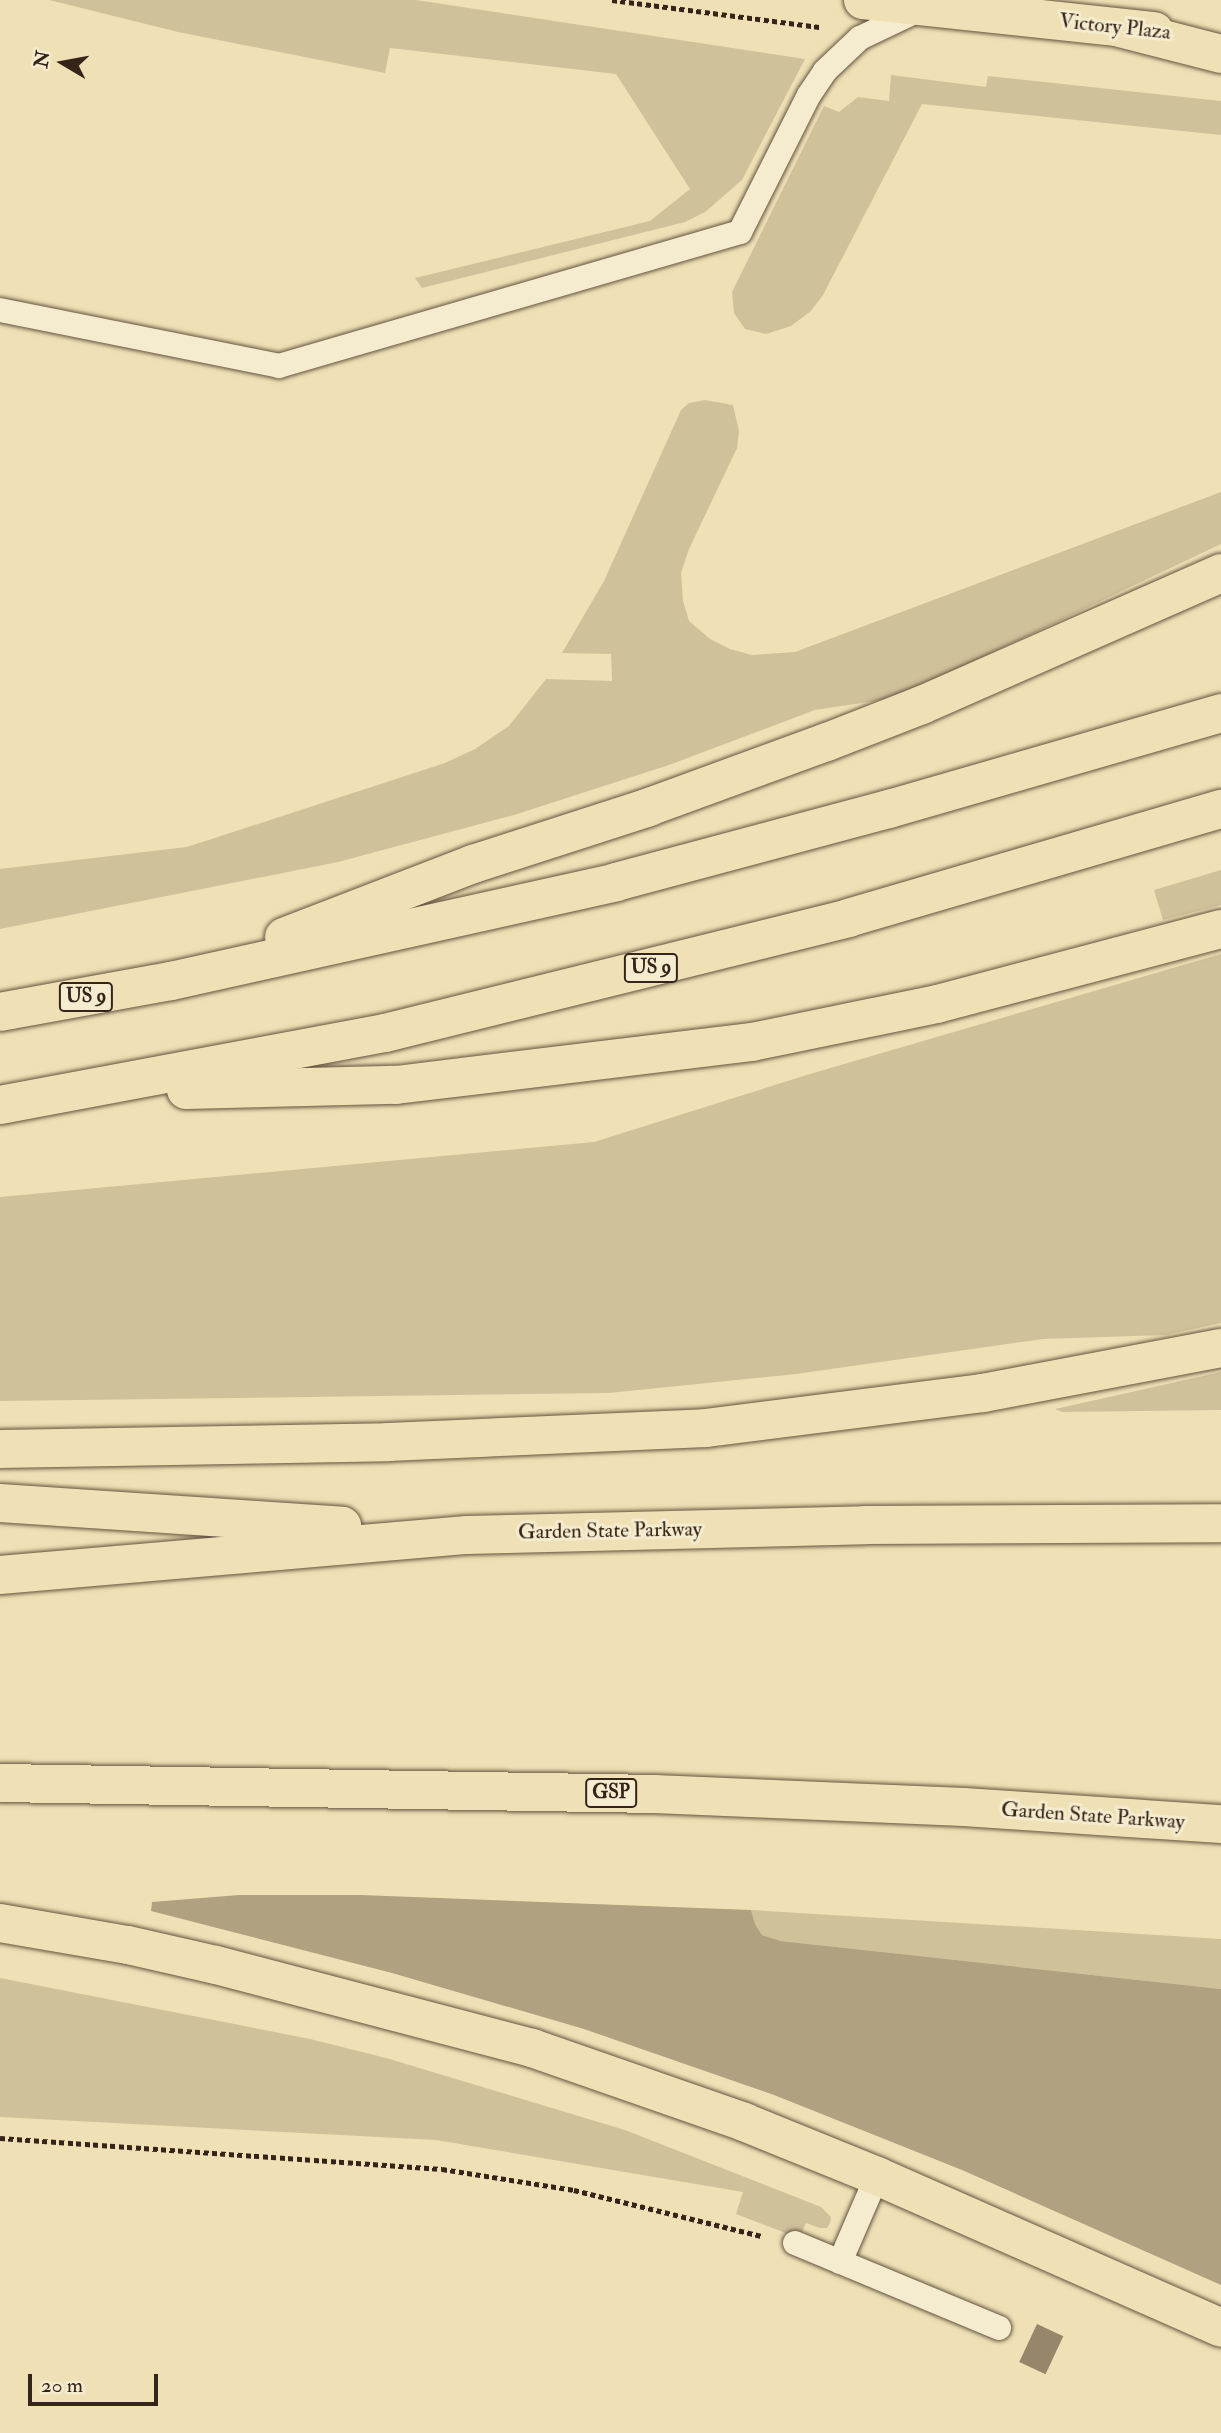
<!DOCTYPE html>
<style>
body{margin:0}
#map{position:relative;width:1221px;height:2433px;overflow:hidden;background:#efe1b5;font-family:"IM FELL Double Pica",serif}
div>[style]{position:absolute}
.green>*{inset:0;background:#cfc19a}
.water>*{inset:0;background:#b0a180}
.building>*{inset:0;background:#96866a;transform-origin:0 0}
.path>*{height:4.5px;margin-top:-2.25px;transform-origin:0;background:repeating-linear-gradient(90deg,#352419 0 5px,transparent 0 8.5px)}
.roads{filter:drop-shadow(0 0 2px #645340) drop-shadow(0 0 2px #645340)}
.service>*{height:24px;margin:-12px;padding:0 12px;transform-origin:12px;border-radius:12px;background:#f5eccf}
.primary>*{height:38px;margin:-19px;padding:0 19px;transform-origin:19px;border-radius:19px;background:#efe1b5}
.motorway>*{height:38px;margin:-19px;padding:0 19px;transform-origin:19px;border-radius:19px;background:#efe1b5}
span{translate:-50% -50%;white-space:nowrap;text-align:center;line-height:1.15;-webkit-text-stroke:6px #f5eccf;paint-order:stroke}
.shield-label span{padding:2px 5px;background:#f5eccf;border:2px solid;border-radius:5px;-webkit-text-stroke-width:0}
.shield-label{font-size:19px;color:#352419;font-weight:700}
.street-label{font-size:21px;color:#352419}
.north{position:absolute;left:28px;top:28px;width:70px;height:70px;-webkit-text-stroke:5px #f5eccf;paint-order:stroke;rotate:280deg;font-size:19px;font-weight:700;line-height:28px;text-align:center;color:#352419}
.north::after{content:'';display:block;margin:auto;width:24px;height:32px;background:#352419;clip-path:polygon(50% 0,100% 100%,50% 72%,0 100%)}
.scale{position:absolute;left:28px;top:2374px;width:130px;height:32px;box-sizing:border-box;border:4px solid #352419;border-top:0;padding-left:9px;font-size:21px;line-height:24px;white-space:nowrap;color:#352419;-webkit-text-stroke:5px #f5eccf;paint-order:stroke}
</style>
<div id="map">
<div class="green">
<i style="clip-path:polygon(49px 0,416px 0,805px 59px,742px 180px,705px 212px,685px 222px,422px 288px,415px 278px,650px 221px,690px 189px,616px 74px,390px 48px,385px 73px,178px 32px)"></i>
<i style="clip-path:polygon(891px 75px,986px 87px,988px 76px,1221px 101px,1221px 135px,922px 104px,823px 295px,811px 311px,791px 326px,766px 334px,745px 329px,734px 313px,732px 292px,824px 106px,839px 112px,858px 97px,889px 101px)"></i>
<i style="clip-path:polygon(705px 400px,733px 405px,739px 431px,737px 448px,689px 549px,681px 573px,683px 601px,689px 621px,710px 639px,730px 649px,752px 655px,795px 652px,1221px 492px,1221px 544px,934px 680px,881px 700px,815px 710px,669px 765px,514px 815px,338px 862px,0 929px,0 869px,187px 847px,445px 763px,475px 749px,509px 726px,546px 679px,612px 681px,611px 654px,562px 653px,604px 581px,681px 410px,689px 403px)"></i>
<i style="clip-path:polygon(1221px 870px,1221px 905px,1163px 920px,1154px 890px)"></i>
<i style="clip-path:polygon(1221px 954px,1221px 1323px,1166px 1335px,1043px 1339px,796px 1374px,609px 1393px,0 1401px,0 1197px,594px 1142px,810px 1074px)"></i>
<i style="clip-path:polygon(1221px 1372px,1221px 1410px,1062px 1412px,1055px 1409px)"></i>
<i style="clip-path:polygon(751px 1910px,1221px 1939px,1221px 1989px,781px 1941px,762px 1935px,755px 1924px)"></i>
<i style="clip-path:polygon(0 1978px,310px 2039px,386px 2058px,625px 2130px,821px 2207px,831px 2217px,830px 2223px,827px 2228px,820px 2228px,806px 2223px,799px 2238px,736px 2214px,743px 2192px,436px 2140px,0 2117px)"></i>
</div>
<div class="water">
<i style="clip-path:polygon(239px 1895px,361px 1895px,751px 1910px,755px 1924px,762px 1935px,781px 1941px,1221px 1989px,1221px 2285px,962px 2170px,774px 2095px,584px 2029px,392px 1973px,151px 1911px,152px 1902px)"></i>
</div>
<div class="building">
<i style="left:1037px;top:2324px;width:29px;height:42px;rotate:25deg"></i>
</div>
<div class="path">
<i style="left:612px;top:0;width:209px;rotate:7.4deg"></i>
<i style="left:0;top:2138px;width:443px;rotate:4deg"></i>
<i style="left:442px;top:2169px;width:134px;rotate:9deg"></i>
<i style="left:574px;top:2190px;width:193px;rotate:13.8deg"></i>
</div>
<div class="roads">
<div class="service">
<i style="left:0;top:310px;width:285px;rotate:11.3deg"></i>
<i style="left:279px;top:366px;width:480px;rotate:-16.2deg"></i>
<i style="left:740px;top:232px;width:153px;rotate:-63.3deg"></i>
<i style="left:809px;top:95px;width:29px;rotate:-56deg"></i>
<i style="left:825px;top:71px;width:48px;rotate:-43.3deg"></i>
<i style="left:860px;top:38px;width:72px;rotate:-25.5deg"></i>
<i style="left:795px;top:2243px;width:221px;rotate:22.6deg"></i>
<i style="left:840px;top:2262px;width:94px;rotate:-66.7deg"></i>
</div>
<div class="primary">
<i style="left:863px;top:0;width:293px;rotate:6.1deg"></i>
</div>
<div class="motorway">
<i style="left:1120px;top:28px;width:104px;rotate:14.4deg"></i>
<i style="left:284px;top:937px;width:203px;rotate:-21.1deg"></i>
<i style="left:473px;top:864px;width:185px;rotate:-17.9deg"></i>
<i style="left:649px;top:807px;width:189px;rotate:-20.1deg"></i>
<i style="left:827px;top:742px;width:102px;rotate:-21.3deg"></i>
<i style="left:922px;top:705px;width:327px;rotate:-23.8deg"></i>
<i style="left:0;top:1012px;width:174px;rotate:-10.3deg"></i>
<i style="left:171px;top:981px;width:456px;rotate:-12.5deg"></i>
<i style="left:616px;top:882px;width:283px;rotate:-15deg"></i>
<i style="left:889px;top:809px;width:346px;rotate:-16.1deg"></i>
<i style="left:186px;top:1090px;width:210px;rotate:-1.4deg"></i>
<i style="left:396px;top:1085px;width:359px;rotate:-6.9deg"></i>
<i style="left:752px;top:1042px;width:189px;rotate:-11.6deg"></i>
<i style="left:937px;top:1004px;width:294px;rotate:-14.8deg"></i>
<i style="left:0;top:1105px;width:392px;rotate:-10.6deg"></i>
<i style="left:385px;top:1033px;width:477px;rotate:-13.9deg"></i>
<i style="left:848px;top:918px;width:389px;rotate:-16.3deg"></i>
<i style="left:0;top:1449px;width:388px;rotate:-1deg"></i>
<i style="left:388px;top:1442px;width:318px;rotate:-2.5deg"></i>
<i style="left:706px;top:1428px;width:279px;rotate:-7.2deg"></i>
<i style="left:983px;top:1393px;width:242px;rotate:-10.7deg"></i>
<i style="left:0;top:1503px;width:343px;rotate:3.8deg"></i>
<i style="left:0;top:1575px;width:469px;rotate:-4.9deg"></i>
<i style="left:467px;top:1535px;width:398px;rotate:-1.4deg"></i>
<i style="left:865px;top:1525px;width:356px;rotate:-0.3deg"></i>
<i style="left:0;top:1783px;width:654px;rotate:0.96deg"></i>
<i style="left:654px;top:1794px;width:310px;rotate:2.4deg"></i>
<i style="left:964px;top:1807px;width:258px;rotate:3.8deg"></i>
<i style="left:0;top:1923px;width:130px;rotate:9.8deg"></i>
<i style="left:128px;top:1945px;width:90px;rotate:12.8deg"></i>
<i style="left:216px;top:1965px;width:327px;rotate:14.7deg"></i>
<i style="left:532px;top:2048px;width:225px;rotate:19.2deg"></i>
<i style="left:744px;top:2122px;width:144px;rotate:22.1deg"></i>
<i style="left:877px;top:2176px;width:376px;rotate:23.8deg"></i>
</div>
</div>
<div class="shield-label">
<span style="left:651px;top:968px">US 9</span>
<span style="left:86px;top:997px">US 9</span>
<span style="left:611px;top:1793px">GSP</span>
</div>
<div class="street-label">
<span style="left:1115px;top:27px;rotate:6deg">Victory Plaza</span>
<span style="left:610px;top:1531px;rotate:-1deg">Garden State Parkway</span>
<span style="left:1093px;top:1816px;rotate:4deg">Garden State Parkway</span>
</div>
<div class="north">N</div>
<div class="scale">20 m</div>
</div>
